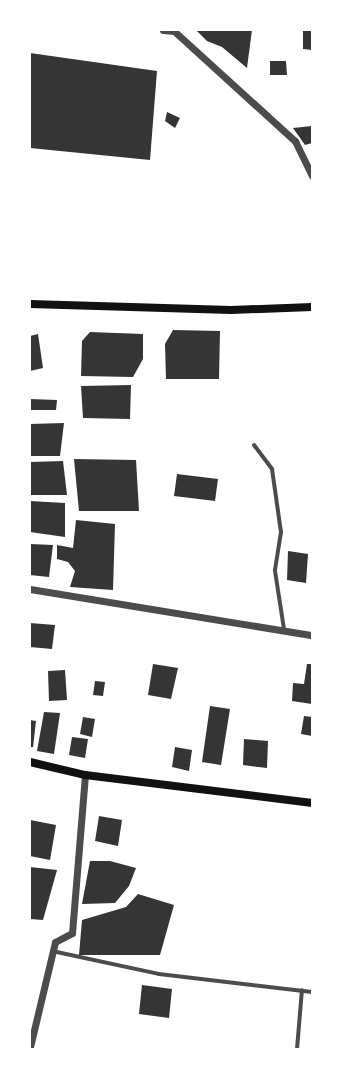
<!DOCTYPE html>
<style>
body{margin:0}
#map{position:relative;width:342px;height:1079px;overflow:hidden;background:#fff;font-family:Quicksand,sans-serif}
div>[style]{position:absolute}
.building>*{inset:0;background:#353535}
.minor>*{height:4px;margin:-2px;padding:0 2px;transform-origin:2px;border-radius:2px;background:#4c4c4c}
.tertiary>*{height:7px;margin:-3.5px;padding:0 3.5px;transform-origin:3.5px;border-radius:3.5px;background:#4c4c4c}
.secondary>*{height:8px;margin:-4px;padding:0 4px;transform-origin:4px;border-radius:4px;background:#111}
span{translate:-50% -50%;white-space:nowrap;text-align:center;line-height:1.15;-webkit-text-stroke:4px #fff;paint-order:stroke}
.frame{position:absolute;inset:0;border:31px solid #fff;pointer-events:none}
</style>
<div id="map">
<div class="building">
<i style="clip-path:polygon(196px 30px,252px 30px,247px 68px,222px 47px,207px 41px)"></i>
<i style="clip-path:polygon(303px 30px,312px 30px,312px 50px,303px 49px)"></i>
<i style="clip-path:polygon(30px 53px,157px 71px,150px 160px,30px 148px)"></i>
<i style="clip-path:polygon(270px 61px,286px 61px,287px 75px,270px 75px)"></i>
<i style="clip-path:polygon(167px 112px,180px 118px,175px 128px,165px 121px)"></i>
<i style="clip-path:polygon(312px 126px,312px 143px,305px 145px,293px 128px)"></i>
<i style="clip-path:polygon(173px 330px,220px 331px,219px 379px,166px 379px,165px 344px)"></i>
<i style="clip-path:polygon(90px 332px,143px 334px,143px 359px,133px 377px,81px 376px,82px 341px)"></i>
<i style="clip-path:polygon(38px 334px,43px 368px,30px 371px,30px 336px)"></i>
<i style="clip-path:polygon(131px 385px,130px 419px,83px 418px,81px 386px)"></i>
<i style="clip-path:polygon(30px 399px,57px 400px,56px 410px,30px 410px)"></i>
<i style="clip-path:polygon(64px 423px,60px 456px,30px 456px,30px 424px)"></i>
<i style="clip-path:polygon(74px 459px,136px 460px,139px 511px,79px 511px)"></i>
<i style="clip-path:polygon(63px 461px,67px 495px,30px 495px,30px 462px)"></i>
<i style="clip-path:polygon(177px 474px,218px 479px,215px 501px,174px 496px)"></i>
<i style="clip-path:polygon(30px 501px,65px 503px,65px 537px,30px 532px)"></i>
<i style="clip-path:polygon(76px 520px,115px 524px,113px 590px,70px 587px,75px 571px,68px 562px,57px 559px,57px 545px,73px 548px)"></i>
<i style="clip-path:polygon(30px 544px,53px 545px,49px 577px,30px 575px)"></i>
<i style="clip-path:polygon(288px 551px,308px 554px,306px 583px,287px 580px)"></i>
<i style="clip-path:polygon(30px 623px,55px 625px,52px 649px,30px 647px)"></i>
<i style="clip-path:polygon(153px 664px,178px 668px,171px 699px,148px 695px)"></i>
<i style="clip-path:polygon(307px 664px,312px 664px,312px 704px,292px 701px,293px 683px,304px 684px)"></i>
<i style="clip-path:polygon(65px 670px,67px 700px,49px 701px,48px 671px)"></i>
<i style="clip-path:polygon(95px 681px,105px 682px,103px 696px,93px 695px)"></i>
<i style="clip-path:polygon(210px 706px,230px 709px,221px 765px,202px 762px)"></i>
<i style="clip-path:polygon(44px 712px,60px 713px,54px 754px,37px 751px)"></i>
<i style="clip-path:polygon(304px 716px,312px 717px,312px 736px,301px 734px)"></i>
<i style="clip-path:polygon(83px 717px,95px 719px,92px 737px,80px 734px)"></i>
<i style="clip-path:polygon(30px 720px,36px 721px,33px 747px,30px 747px)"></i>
<i style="clip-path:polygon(72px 737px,88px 739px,85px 758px,69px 755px)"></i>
<i style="clip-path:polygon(244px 739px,268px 741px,267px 768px,243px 765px)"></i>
<i style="clip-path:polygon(175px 747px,192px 750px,189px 771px,172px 767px)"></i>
<i style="clip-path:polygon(99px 816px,122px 820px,118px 846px,95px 841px)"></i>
<i style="clip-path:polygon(30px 820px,56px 825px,50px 860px,30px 856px)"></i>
<i style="clip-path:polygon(90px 861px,110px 861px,136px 868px,129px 886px,115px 903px,82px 904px)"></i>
<i style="clip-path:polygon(30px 867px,57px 870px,43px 920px,30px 919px)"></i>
<i style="clip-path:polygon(138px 894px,174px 905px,160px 955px,79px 955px,82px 920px,126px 907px)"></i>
<i style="clip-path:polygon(142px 985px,172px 989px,169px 1018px,139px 1014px)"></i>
</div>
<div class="minor">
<i style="left:254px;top:445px;width:30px;rotate:53deg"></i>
<i style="left:272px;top:469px;width:64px;rotate:81.9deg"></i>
<i style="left:281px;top:532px;width:39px;rotate:99deg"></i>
<i style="left:275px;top:571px;width:59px;rotate:81.2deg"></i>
<i style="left:52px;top:951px;width:109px;rotate:12.1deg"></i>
<i style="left:159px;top:974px;width:154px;rotate:6.7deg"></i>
<i style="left:297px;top:1049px;width:59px;rotate:-85.2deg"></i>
</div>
<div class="tertiary">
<i style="left:163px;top:30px;width:11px;rotate:5deg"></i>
<i style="left:174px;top:31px;width:164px;rotate:42.3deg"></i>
<i style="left:295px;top:141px;width:39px;rotate:64deg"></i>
<i style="left:30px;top:589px;width:286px;rotate:9.3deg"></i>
<i style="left:30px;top:1047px;width:108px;rotate:-76.6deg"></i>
<i style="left:55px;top:942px;width:19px;rotate:-28deg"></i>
<i style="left:72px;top:933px;width:159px;rotate:-85.3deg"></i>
</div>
<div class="secondary">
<i style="left:30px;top:304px;width:201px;rotate:1.7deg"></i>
<i style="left:231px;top:310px;width:81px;rotate:-2.1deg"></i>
<i style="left:30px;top:762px;width:57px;rotate:13.3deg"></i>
<i style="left:85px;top:775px;width:229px;rotate:7deg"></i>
</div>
<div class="frame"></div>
</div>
